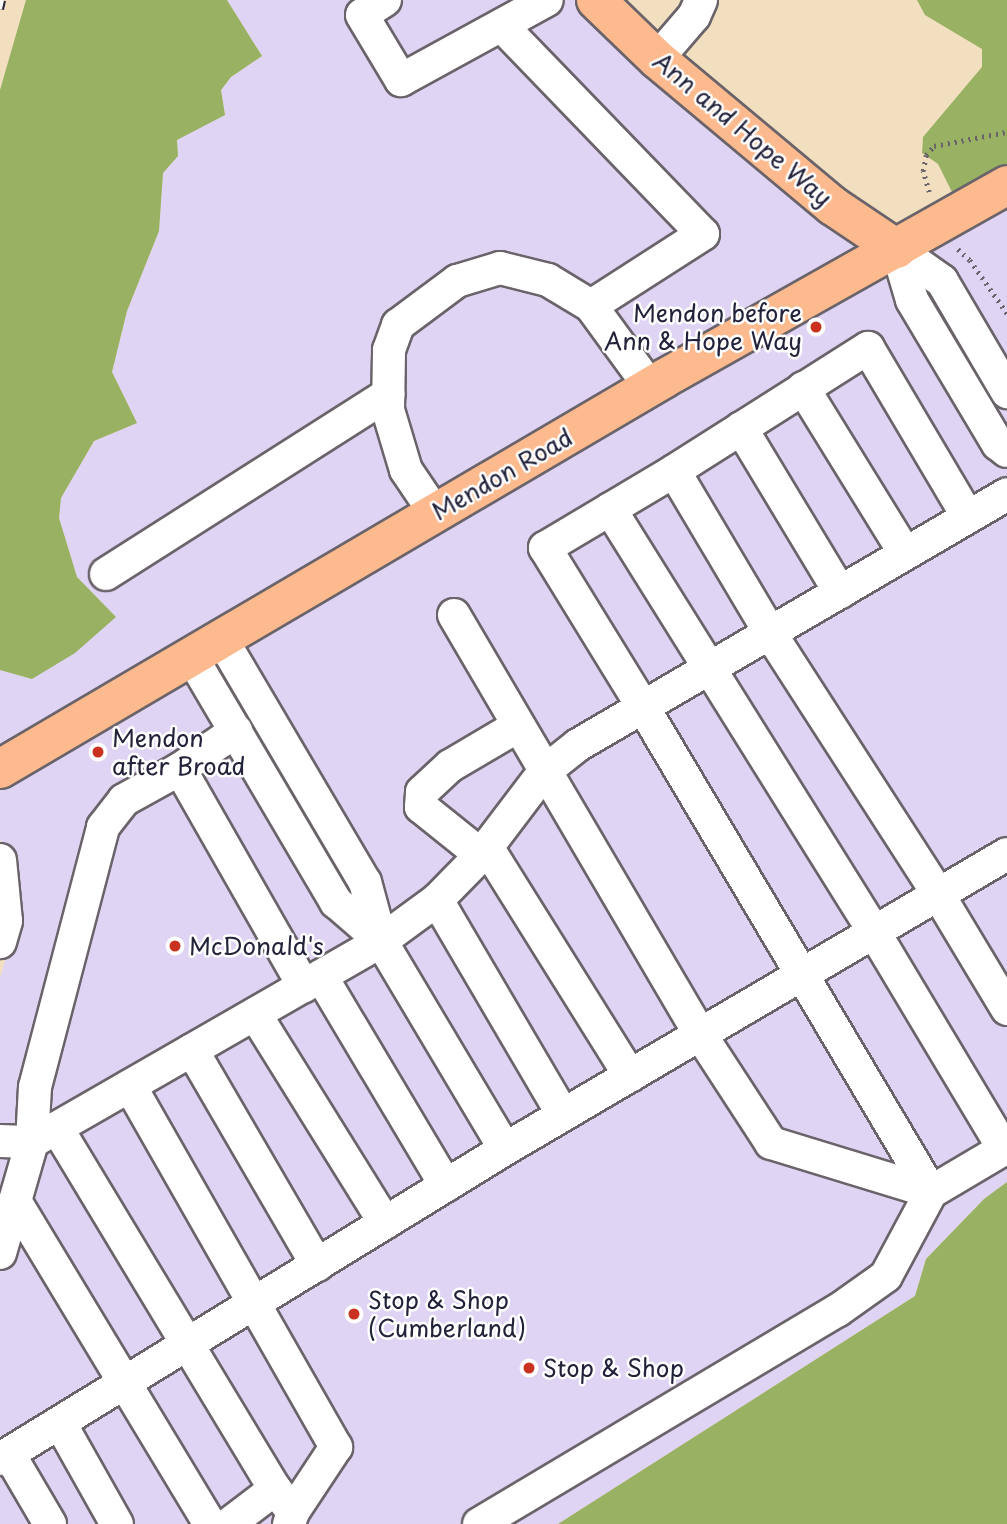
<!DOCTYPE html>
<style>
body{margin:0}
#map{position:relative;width:1007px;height:1524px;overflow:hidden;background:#f1dfc0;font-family:"Playpen Sans",sans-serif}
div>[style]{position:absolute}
.built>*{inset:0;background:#e0d4f4}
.forest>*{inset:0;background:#98b162}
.path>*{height:4.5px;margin-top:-2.25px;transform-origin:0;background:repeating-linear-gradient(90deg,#6a646a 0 2px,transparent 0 7px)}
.roads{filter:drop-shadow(2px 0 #6a646a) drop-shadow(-2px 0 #6a646a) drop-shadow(0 2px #6a646a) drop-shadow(0 -2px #6a646a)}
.minor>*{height:32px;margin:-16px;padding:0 16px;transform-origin:16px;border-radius:16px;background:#fff}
.major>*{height:38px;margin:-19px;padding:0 19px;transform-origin:19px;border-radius:19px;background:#fcba8e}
.rail>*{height:8px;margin-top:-4px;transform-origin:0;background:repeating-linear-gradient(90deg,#fff 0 16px,#22223b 0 32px);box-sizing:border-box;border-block:2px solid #22223b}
.dots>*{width:19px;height:19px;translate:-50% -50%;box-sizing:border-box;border:4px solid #fff;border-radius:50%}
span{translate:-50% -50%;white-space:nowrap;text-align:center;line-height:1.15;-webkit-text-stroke:5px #fff;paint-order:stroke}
.street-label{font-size:24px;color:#22223b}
.poi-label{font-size:24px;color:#22223b}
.right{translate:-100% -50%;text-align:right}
.left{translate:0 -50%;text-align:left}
</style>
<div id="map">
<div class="built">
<i style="clip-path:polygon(227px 0,598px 0,884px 241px,1007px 199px,1007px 1182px,984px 1199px,926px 1259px,915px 1296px,558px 1524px,0 1524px,0 978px,12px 937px,9px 857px,0 839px,0 670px,32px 679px,116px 617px,77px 577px,59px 518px,61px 498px,94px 441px,137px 423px,112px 372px,127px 311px,159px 231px,163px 173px,178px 156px,177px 139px,225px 115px,221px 90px,231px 77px,262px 56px)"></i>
</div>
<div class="forest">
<i style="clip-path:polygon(26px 0,227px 0,262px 56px,231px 77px,221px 90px,225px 115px,177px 140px,178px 156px,163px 173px,159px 231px,127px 311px,112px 372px,137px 423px,94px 441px,61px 498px,59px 518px,77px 577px,116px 617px,75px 653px,32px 679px,0 670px,0 90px)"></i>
<i style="clip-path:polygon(917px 0,1007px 0,1007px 199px,961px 210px,938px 164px,922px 153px,923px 137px,982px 67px,982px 49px,925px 15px)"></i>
<i style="clip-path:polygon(1007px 1182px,1007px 1524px,558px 1524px,915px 1296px,926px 1259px,984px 1199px)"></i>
</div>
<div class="path">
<i style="left:929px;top:192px;width:22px;rotate:-106deg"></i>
<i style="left:923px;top:171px;width:16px;rotate:-79deg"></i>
<i style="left:926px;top:155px;width:12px;rotate:-48deg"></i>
<i style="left:934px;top:146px;width:74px;rotate:-10.9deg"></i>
<i style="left:958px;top:249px;width:16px;rotate:43deg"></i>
<i style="left:970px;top:260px;width:65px;rotate:55.1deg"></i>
</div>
<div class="roads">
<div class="minor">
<i style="left:385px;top:0;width:27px;rotate:147deg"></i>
<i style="left:362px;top:15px;width:76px;rotate:59deg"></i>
<i style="left:401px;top:80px;width:166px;rotate:-28.7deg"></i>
<i style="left:502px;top:26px;width:289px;rotate:46deg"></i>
<i style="left:703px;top:234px;width:133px;rotate:147.3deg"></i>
<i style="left:657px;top:59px;width:57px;rotate:-49.3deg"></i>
<i style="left:694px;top:16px;width:17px;rotate:-66deg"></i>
<i style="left:897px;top:249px;width:53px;rotate:73.6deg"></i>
<i style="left:912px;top:300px;width:168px;rotate:59.2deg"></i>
<i style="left:998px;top:444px;width:11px;rotate:38deg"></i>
<i style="left:897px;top:249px;width:55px;rotate:35.4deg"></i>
<i style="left:942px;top:281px;width:129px;rotate:59.6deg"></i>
<i style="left:803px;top:388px;width:194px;rotate:58.3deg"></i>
<i style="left:741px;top:428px;width:192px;rotate:58.9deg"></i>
<i style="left:674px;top:471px;width:188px;rotate:59.3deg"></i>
<i style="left:770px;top:633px;width:310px;rotate:57.2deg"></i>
<i style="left:938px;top:894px;width:134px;rotate:59deg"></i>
<i style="left:610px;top:509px;width:499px;rotate:58deg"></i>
<i style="left:874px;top:932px;width:253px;rotate:59.1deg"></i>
<i style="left:435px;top:513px;width:52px;rotate:-124deg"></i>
<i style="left:406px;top:470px;width:63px;rotate:-106.7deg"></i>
<i style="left:388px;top:410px;width:60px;rotate:-89deg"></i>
<i style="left:389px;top:350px;width:27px;rotate:-70deg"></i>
<i style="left:398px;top:325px;width:74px;rotate:-36.7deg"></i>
<i style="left:457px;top:281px;width:45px;rotate:-16.8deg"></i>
<i style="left:500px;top:268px;width:49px;rotate:14deg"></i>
<i style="left:548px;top:280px;width:50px;rotate:31.2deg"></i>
<i style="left:591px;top:306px;width:100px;rotate:53.9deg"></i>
<i style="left:106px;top:574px;width:335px;rotate:-32.5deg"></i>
<i style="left:454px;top:615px;width:486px;rotate:59.6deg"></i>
<i style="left:700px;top:1034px;width:130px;rotate:56.9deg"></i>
<i style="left:771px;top:1143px;width:167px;rotate:17deg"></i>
<i style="left:221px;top:638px;width:283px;rotate:59.5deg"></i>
<i style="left:365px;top:882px;width:61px;rotate:74.8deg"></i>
<i style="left:381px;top:941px;width:242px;rotate:59.2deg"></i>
<i style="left:191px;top:656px;width:286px;rotate:59.5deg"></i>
<i style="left:336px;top:902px;width:60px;rotate:40.9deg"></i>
<i style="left:180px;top:769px;width:250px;rotate:60.3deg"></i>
<i style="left:487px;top:847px;width:270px;rotate:58deg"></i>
<i style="left:481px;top:855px;width:77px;rotate:-141.3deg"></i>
<i style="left:421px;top:807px;width:15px;rotate:-86deg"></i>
<i style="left:422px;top:792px;width:38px;rotate:-43deg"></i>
<i style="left:450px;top:766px;width:79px;rotate:-30.5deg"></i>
<i style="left:0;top:860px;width:61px;rotate:84.4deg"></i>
<i style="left:6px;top:921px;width:22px;rotate:106deg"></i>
<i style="left:437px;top:900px;width:249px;rotate:59.6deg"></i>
<i style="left:321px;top:976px;width:244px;rotate:59.2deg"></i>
<i style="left:255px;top:1014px;width:246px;rotate:58.1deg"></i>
<i style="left:192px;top:1050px;width:249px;rotate:59.8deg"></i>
<i style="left:130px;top:1086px;width:416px;rotate:60.3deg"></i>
<i style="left:336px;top:1447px;width:78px;rotate:123.5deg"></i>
<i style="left:57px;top:1128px;width:422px;rotate:58.9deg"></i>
<i style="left:275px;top:1489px;width:29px;rotate:52deg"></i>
<i style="left:293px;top:1512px;width:13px;rotate:108deg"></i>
<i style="left:0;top:1141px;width:32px;rotate:2deg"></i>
<i style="left:32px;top:1142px;width:403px;rotate:-29.9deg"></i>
<i style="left:381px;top:941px;width:69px;rotate:-36.2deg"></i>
<i style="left:437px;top:900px;width:63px;rotate:-45.6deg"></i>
<i style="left:481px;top:855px;width:104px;rotate:-52.8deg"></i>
<i style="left:544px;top:772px;width:43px;rotate:-38.5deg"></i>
<i style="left:578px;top:745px;width:497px;rotate:-30.3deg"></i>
<i style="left:931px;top:1192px;width:564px;rotate:-120.7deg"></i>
<i style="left:643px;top:707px;width:187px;rotate:-121.6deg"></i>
<i style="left:545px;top:548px;width:150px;rotate:-30.8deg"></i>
<i style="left:674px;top:471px;width:230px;rotate:-32.4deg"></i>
<i style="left:868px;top:348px;width:196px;rotate:59.4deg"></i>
<i style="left:15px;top:1201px;width:377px;rotate:58.9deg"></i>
<i style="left:0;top:1253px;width:116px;rotate:-73.9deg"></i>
<i style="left:32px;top:1142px;width:55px;rotate:-86.9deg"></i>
<i style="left:35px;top:1087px;width:269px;rotate:-75.3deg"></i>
<i style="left:103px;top:827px;width:34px;rotate:-52deg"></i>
<i style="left:124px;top:800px;width:64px;rotate:-29deg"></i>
<i style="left:180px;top:769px;width:68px;rotate:-34.2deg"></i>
<i style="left:60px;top:1423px;width:116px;rotate:60.6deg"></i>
<i style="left:9px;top:1454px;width:81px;rotate:59.6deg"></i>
<i style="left:0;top:1459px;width:593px;rotate:-31.54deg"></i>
<i style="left:505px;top:1149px;width:582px;rotate:-30.44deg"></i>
<i style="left:229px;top:1524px;width:58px;rotate:-37.3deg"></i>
<i style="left:479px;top:1524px;width:417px;rotate:-30.8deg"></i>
<i style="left:837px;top:1311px;width:60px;rotate:-35.5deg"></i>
<i style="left:886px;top:1276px;width:95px;rotate:-61.8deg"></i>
<i style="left:931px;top:1192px;width:88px;rotate:-30.6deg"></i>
</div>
<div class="major">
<i style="left:596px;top:0;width:85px;rotate:44deg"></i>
<i style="left:657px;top:59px;width:229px;rotate:39.9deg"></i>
<i style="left:833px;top:206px;width:77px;rotate:33.9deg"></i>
<i style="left:0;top:769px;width:771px;rotate:-30.45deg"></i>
<i style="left:665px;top:378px;width:393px;rotate:-29.4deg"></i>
</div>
</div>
<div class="rail">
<i style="left:0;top:9px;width:9px;rotate:-77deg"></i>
</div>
<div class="dots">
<i style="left:816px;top:327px;background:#c8321e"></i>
<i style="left:98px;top:752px;background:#c8321e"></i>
<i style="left:175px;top:946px;background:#c8321e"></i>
<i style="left:354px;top:1314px;background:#c8321e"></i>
<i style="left:529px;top:1368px;background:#c8321e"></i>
</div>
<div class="street-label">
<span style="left:743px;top:129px;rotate:40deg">Ann and Hope Way</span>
<span style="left:502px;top:474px;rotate:-30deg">Mendon Road</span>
</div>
<div class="poi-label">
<span class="right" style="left:802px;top:327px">Mendon before<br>Ann &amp; Hope Way</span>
<span class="left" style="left:112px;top:752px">Mendon<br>after Broad</span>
<span class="left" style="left:189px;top:946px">McDonald's</span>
<span class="left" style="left:368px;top:1314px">Stop &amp; Shop<br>(Cumberland)</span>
<span class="left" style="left:543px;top:1368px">Stop &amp; Shop</span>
</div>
</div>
